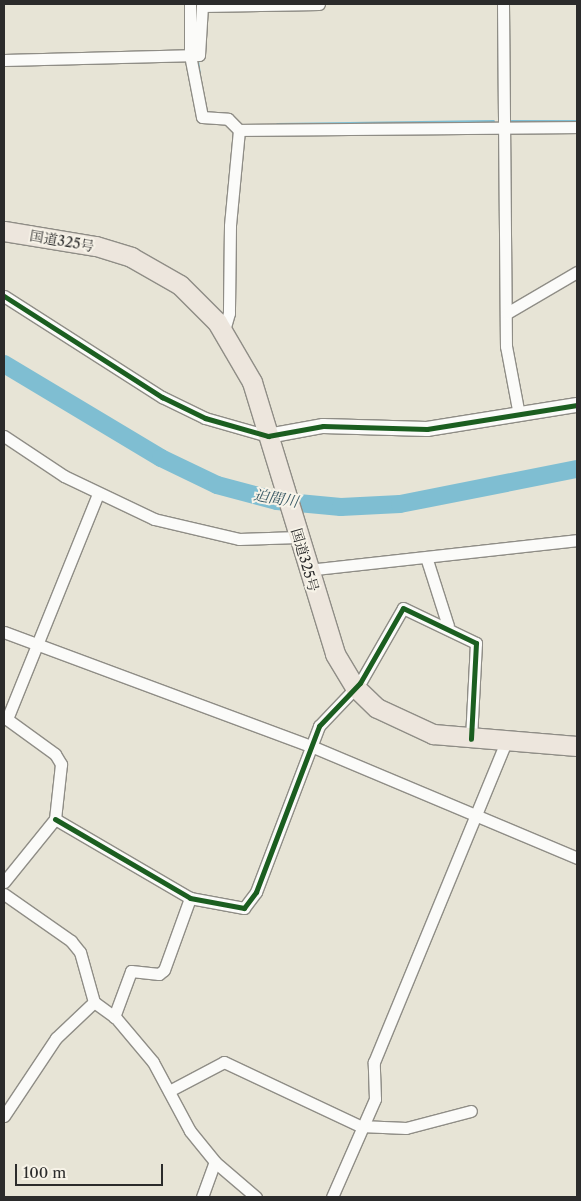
<!DOCTYPE html>
<meta charset="utf-8">
<style>
body{margin:0}
#map{position:relative;width:581px;height:1201px;overflow:hidden;background:#e7e4d6;font-family:"Libre Caslon Text","Noto Serif JP",serif}
div>[style]{position:absolute}
.stream>*{height:3px;margin:-1.5px;padding:0 1.5px;transform-origin:1.5px;border-radius:1.5px;background:#7fbed2}
.river>*{height:18px;margin:-9px;padding:0 9px;transform-origin:9px;border-radius:9px;background:#7fbed2}
.roads{filter:drop-shadow(1px 0 #8f8d86) drop-shadow(-1px 0 #8f8d86) drop-shadow(0 1px #8f8d86) drop-shadow(0 -1px #8f8d86)}
.minor>*{height:11px;margin:-5.5px;padding:0 5.5px;transform-origin:5.5px;border-radius:5.5px;background:#fbfbf9}
.tertiary>*{height:14px;margin:-7px;padding:0 7px;transform-origin:7px;border-radius:7px;background:#fbfbf9}
.trunk>*{height:19px;margin:-9.5px;padding:0 9.5px;transform-origin:9.5px;border-radius:9.5px;background:#ede6dd}
.cycleway>*{height:5px;margin:-2.5px;padding:0 2.5px;transform-origin:2.5px;border-radius:2.5px;background:#1b5e20}
span{translate:-50% -50%;white-space:nowrap;text-align:center;line-height:1.15;-webkit-text-stroke:4px #f7f3e8;paint-order:stroke}
.street-label{font-size:14px;color:#2b2b2b}
.water-label{font-size:15px;color:#395965;font-style:italic}
.frame{position:absolute;inset:0;border:5px solid #2b2b2b;pointer-events:none}
.scale{position:absolute;left:15px;top:1164px;width:148px;height:22px;box-sizing:border-box;border:2px solid #2b2b2b;border-top:0;padding-left:6px;font-size:15px;line-height:18px;white-space:nowrap;color:#2b2b2b;-webkit-text-stroke:4px #f7f3e8;paint-order:stroke}
</style>
<div id="map">
<div class="stream">
<i style="left:197px;top:60px;width:15px;rotate:82deg"></i>
<i style="left:511px;top:121px;width:66px"></i>
<i style="left:277px;top:124px;width:216px;rotate:-0.8deg"></i>
</div>
<div class="river">
<i style="left:4px;top:364px;width:183px;rotate:30.9deg"></i>
<i style="left:161px;top:458px;width:62px;rotate:25.7deg"></i>
<i style="left:217px;top:485px;width:62px;rotate:14.9deg"></i>
<i style="left:277px;top:501px;width:64px;rotate:5.4deg"></i>
<i style="left:341px;top:507px;width:59px;rotate:-2.9deg"></i>
<i style="left:400px;top:504px;width:180px;rotate:-11.2deg"></i>
</div>
<div class="roads">
<div class="minor">
<i style="left:190px;top:4px;width:51px;rotate:90deg"></i>
<i style="left:190px;top:55px;width:63px;rotate:79deg"></i>
<i style="left:202px;top:117px;width:26px;rotate:4deg"></i>
<i style="left:228px;top:119px;width:16px;rotate:45deg"></i>
<i style="left:239px;top:130px;width:96px;rotate:95.4deg"></i>
<i style="left:230px;top:226px;width:87px;rotate:90.7deg"></i>
<i style="left:229px;top:313px;width:19px;rotate:106deg"></i>
<i style="left:503px;top:4px;width:342px;rotate:89.5deg"></i>
<i style="left:506px;top:346px;width:70px;rotate:79.3deg"></i>
<i style="left:4px;top:60px;width:195px;rotate:-1.5deg"></i>
<i style="left:199px;top:55px;width:49px;rotate:-86.5deg"></i>
<i style="left:202px;top:6px;width:117px;rotate:-1deg"></i>
<i style="left:239px;top:130px;width:338px;rotate:-0.5deg"></i>
<i style="left:4px;top:296px;width:188px;rotate:32.6deg"></i>
<i style="left:162px;top:397px;width:48px;rotate:26deg"></i>
<i style="left:205px;top:418px;width:66px;rotate:15.9deg"></i>
<i style="left:507px;top:313px;width:81px;rotate:-30.4deg"></i>
<i style="left:4px;top:436px;width:72px;rotate:33.7deg"></i>
<i style="left:64px;top:476px;width:100px;rotate:25.5deg"></i>
<i style="left:154px;top:519px;width:87px;rotate:13.2deg"></i>
<i style="left:239px;top:539px;width:59px;rotate:-1.9deg"></i>
<i style="left:427px;top:560px;width:69px;rotate:72.3deg"></i>
<i style="left:307px;top:570px;width:272px;rotate:-6.3deg"></i>
<i style="left:4px;top:632px;width:327px;rotate:20.4deg"></i>
<i style="left:311px;top:746px;width:289px;rotate:22.8deg"></i>
<i style="left:4px;top:717px;width:63px;rotate:36deg"></i>
<i style="left:55px;top:754px;width:12px;rotate:59deg"></i>
<i style="left:61px;top:764px;width:55px;rotate:96.2deg"></i>
<i style="left:55px;top:819px;width:81px;rotate:129deg"></i>
<i style="left:7px;top:719px;width:243px;rotate:-68deg"></i>
<i style="left:55px;top:819px;width:156px;rotate:30.3deg"></i>
<i style="left:190px;top:898px;width:55px;rotate:10.5deg"></i>
<i style="left:244px;top:908px;width:20px;rotate:-53deg"></i>
<i style="left:256px;top:892px;width:178px;rotate:-69.2deg"></i>
<i style="left:319px;top:726px;width:59px;rotate:-46.4deg"></i>
<i style="left:360px;top:683px;width:86px;rotate:-60.2deg"></i>
<i style="left:403px;top:608px;width:81px;rotate:25.6deg"></i>
<i style="left:476px;top:643px;width:96px;rotate:93deg"></i>
<i style="left:4px;top:894px;width:82px;rotate:35deg"></i>
<i style="left:71px;top:941px;width:14px;rotate:51deg"></i>
<i style="left:80px;top:952px;width:52px;rotate:74.4deg"></i>
<i style="left:94px;top:1002px;width:27px;rotate:36deg"></i>
<i style="left:116px;top:1018px;width:57px;rotate:49.9deg"></i>
<i style="left:153px;top:1062px;width:78px;rotate:61.8deg"></i>
<i style="left:190px;top:1131px;width:40px;rotate:51deg"></i>
<i style="left:215px;top:1162px;width:54px;rotate:40.5deg"></i>
<i style="left:114px;top:1017px;width:49px;rotate:-69.7deg"></i>
<i style="left:131px;top:971px;width:28px;rotate:6deg"></i>
<i style="left:159px;top:974px;width:6px;rotate:-39deg"></i>
<i style="left:164px;top:970px;width:77px;rotate:-70.1deg"></i>
<i style="left:169px;top:1091px;width:62px;rotate:-27.8deg"></i>
<i style="left:224px;top:1062px;width:150px;rotate:25.2deg"></i>
<i style="left:360px;top:1126px;width:46px;rotate:2.5deg"></i>
<i style="left:406px;top:1128px;width:67px;rotate:-14.7deg"></i>
<i style="left:4px;top:1116px;width:94px;rotate:-56.3deg"></i>
<i style="left:56px;top:1038px;width:52px;rotate:-43.5deg"></i>
<i style="left:202px;top:1197px;width:37px;rotate:-70deg"></i>
<i style="left:332px;top:1197px;width:107px;rotate:-66.3deg"></i>
<i style="left:375px;top:1099px;width:37px;rotate:-92deg"></i>
<i style="left:374px;top:1062px;width:347px;rotate:-67.6deg"></i>
</div>
<div class="tertiary">
<i style="left:268px;top:436px;width:56px;rotate:-10.3deg"></i>
<i style="left:323px;top:426px;width:104px;rotate:1.7deg"></i>
<i style="left:427px;top:429px;width:152px;rotate:-9.1deg"></i>
</div>
<div class="trunk">
<i style="left:4px;top:231px;width:93px;rotate:9.3deg"></i>
<i style="left:96px;top:246px;width:37px;rotate:17deg"></i>
<i style="left:131px;top:257px;width:56px;rotate:29.7deg"></i>
<i style="left:180px;top:285px;width:52px;rotate:45deg"></i>
<i style="left:217px;top:322px;width:69px;rotate:59.7deg"></i>
<i style="left:252px;top:382px;width:284px;rotate:73deg"></i>
<i style="left:335px;top:654px;width:39px;rotate:59deg"></i>
<i style="left:355px;top:687px;width:30px;rotate:44deg"></i>
<i style="left:377px;top:708px;width:62px;rotate:24.9deg"></i>
<i style="left:433px;top:734px;width:144px;rotate:4.8deg"></i>
</div>
</div>
<div class="cycleway">
<i style="left:4px;top:296px;width:188px;rotate:32.6deg"></i>
<i style="left:162px;top:397px;width:48px;rotate:26deg"></i>
<i style="left:205px;top:418px;width:66px;rotate:15.9deg"></i>
<i style="left:268px;top:436px;width:56px;rotate:-10.3deg"></i>
<i style="left:323px;top:426px;width:104px;rotate:1.7deg"></i>
<i style="left:427px;top:429px;width:152px;rotate:-9.1deg"></i>
<i style="left:55px;top:819px;width:156px;rotate:30.3deg"></i>
<i style="left:190px;top:898px;width:55px;rotate:10.5deg"></i>
<i style="left:244px;top:908px;width:20px;rotate:-53deg"></i>
<i style="left:256px;top:892px;width:178px;rotate:-69.2deg"></i>
<i style="left:319px;top:726px;width:59px;rotate:-46.4deg"></i>
<i style="left:360px;top:683px;width:86px;rotate:-60.2deg"></i>
<i style="left:403px;top:608px;width:81px;rotate:25.6deg"></i>
<i style="left:476px;top:643px;width:96px;rotate:93deg"></i>
</div>
<div class="street-label">
<span style="left:62px;top:241px;rotate:10deg">国道325号</span>
<span style="left:305px;top:560px;rotate:74deg">国道325号</span>
</div>
<div class="water-label">
<span style="left:276px;top:498px;rotate:10deg">迫間川</span>
</div>
<div class="frame"></div>
<div class="scale">100 m</div>
</div>
